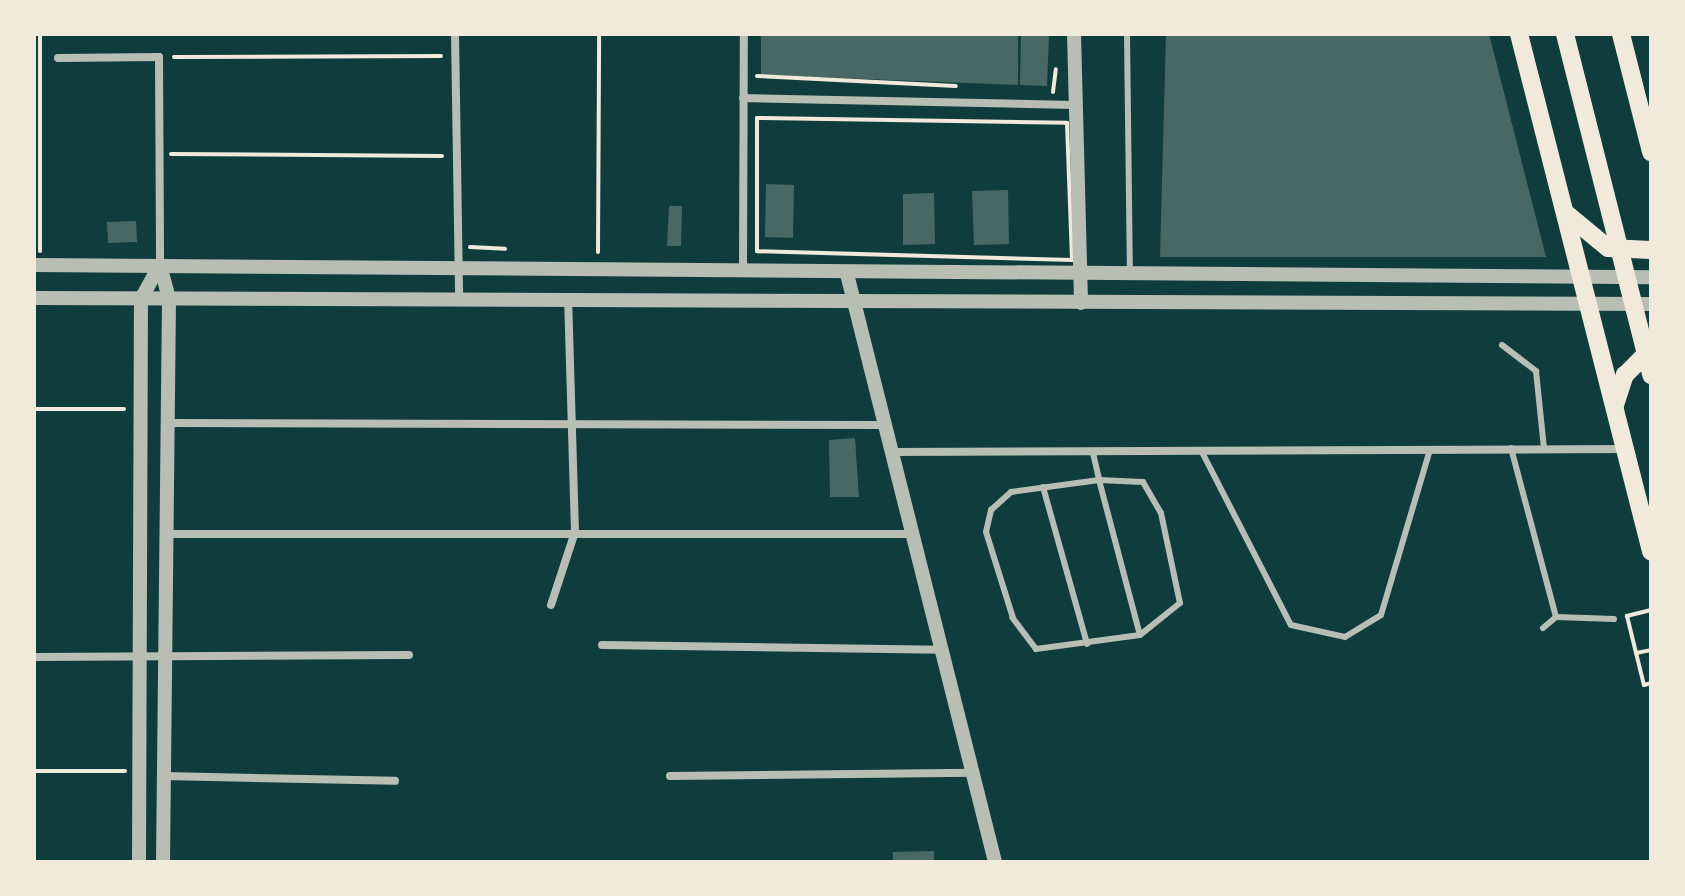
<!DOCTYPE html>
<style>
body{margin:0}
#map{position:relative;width:1685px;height:896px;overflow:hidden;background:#0f3d3e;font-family:Barlow,sans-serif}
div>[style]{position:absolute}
.building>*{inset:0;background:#486865}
.path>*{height:4px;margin:-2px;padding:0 2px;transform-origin:2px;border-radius:2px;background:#f1e9da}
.service>*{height:6px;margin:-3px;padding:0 3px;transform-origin:3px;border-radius:3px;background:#b8beb3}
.minor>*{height:8px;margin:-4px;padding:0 4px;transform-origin:4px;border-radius:4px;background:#b8beb3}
.tertiary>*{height:14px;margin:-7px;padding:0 7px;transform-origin:7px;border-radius:7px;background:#b8beb3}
.primary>*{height:18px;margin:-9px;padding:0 9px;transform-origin:9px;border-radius:9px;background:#f1e9da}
span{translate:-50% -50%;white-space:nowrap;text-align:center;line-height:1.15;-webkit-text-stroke:6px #f1e9da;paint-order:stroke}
.frame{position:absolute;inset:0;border:36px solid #f1e9da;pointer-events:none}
</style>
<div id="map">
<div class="building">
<i style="clip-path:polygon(761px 34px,1018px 34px,1018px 85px,761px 75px)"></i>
<i style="clip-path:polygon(1166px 34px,1489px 34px,1546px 257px,1160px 257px)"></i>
<i style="clip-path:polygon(1021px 35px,1049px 35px,1047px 86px,1020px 85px)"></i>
<i style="clip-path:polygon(766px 184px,794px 185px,793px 238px,765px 237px)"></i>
<i style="clip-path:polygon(1008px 190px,1009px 244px,974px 245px,972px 191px)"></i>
<i style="clip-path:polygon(934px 193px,935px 244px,903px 245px,903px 194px)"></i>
<i style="clip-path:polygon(669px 206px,682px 206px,681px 246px,667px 246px)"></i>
<i style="clip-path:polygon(136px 221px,137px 242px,108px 243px,107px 222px)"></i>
<i style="clip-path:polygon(855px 438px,859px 497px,830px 497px,829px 440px)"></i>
<i style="clip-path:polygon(934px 851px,934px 862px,893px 862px,893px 852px)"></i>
</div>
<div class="path">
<i style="left:174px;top:57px;width:267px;rotate:-0.2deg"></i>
<i style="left:757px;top:76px;width:199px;rotate:2.9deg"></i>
<i style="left:1053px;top:92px;width:23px;rotate:-83deg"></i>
<i style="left:757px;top:118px;width:310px;rotate:0.9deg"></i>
<i style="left:1067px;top:123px;width:137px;rotate:87.9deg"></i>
<i style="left:1072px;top:260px;width:315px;rotate:-178.4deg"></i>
<i style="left:757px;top:251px;width:133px;rotate:-90deg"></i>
<i style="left:171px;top:154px;width:271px;rotate:0.4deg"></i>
<i style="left:470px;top:247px;width:35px;rotate:3deg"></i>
<i style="left:40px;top:251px;width:217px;rotate:-90deg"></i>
<i style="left:598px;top:252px;width:218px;rotate:-89.7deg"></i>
<i style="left:34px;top:409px;width:90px"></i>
<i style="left:1651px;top:610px;width:25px;rotate:166deg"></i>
<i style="left:1627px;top:616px;width:71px;rotate:76.2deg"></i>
<i style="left:1644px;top:685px;width:7px;rotate:-16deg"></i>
<i style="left:1636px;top:653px;width:15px;rotate:-11deg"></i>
<i style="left:34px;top:771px;width:91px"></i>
</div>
<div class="service">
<i style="left:1127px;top:34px;width:238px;rotate:89.3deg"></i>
<i style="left:1502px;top:345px;width:43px;rotate:37.4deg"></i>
<i style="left:1536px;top:371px;width:78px;rotate:84.1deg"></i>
<i style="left:1511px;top:448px;width:175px;rotate:75.1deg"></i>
<i style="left:1556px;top:617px;width:58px;rotate:2deg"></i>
<i style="left:1093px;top:453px;width:28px;rotate:77deg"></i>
<i style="left:1099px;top:480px;width:160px;rotate:75.2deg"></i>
<i style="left:1140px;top:635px;width:105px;rotate:172.3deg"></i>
<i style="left:1036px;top:649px;width:39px;rotate:-127deg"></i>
<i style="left:1013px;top:618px;width:90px;rotate:-107.4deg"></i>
<i style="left:986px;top:532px;width:23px;rotate:-77deg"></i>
<i style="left:991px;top:510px;width:27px;rotate:-42deg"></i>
<i style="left:1011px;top:492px;width:89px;rotate:-7.8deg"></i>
<i style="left:1099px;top:480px;width:44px;rotate:2.6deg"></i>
<i style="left:1143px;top:482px;width:36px;rotate:60deg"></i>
<i style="left:1161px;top:513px;width:92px;rotate:78.1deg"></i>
<i style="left:1180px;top:603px;width:51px;rotate:141.3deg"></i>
<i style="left:1203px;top:454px;width:192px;rotate:62.8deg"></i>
<i style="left:1291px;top:625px;width:55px;rotate:12.5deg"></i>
<i style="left:1345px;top:637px;width:42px;rotate:-31.4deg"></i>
<i style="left:1381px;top:615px;width:172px;rotate:-73.5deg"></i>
<i style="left:1043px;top:487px;width:163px;rotate:74.3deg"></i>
<i style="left:1543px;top:628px;width:17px;rotate:-40deg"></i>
</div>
<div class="minor">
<i style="left:455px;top:34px;width:266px;rotate:89.1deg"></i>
<i style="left:58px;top:58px;width:101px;rotate:-0.6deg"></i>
<i style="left:159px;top:57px;width:208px;rotate:89.7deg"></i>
<i style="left:743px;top:98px;width:332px;rotate:1.2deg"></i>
<i style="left:743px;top:273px;width:239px;rotate:-89.8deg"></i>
<i style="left:168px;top:423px;width:715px;rotate:0.16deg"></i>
<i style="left:891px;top:452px;width:734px;rotate:-0.23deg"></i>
<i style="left:166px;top:534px;width:745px"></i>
<i style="left:551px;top:605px;width:77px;rotate:-71.8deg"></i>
<i style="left:575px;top:532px;width:231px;rotate:-91.7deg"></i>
<i style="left:602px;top:645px;width:339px;rotate:0.8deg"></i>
<i style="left:34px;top:657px;width:375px;rotate:-0.3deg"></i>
<i style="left:164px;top:776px;width:231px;rotate:1.2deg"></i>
<i style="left:670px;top:776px;width:302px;rotate:-0.6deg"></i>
</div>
<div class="tertiary">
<i style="left:1074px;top:34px;width:269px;rotate:88.5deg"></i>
<i style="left:34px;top:265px;width:1617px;rotate:0.43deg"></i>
<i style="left:160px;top:265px;width:35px;rotate:75deg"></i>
<i style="left:169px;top:299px;width:563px;rotate:90.61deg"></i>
<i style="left:847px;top:274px;width:606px;rotate:75.87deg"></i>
<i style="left:34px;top:298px;width:1617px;rotate:0.21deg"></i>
<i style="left:139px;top:862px;width:563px;rotate:-89.8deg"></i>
<i style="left:141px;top:299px;width:39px;rotate:-61deg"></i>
</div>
<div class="primary">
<i style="left:1519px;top:34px;width:534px;rotate:75.68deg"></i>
<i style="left:1565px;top:34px;width:352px;rotate:75.8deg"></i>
<i style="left:1621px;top:34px;width:122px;rotate:75.7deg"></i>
<i style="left:1568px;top:215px;width:52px;rotate:39.5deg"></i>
<i style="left:1608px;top:248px;width:43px;rotate:2.7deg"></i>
<i style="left:1615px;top:405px;width:32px;rotate:-72deg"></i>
<i style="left:1625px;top:375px;width:37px;rotate:-45deg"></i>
</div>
<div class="frame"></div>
</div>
